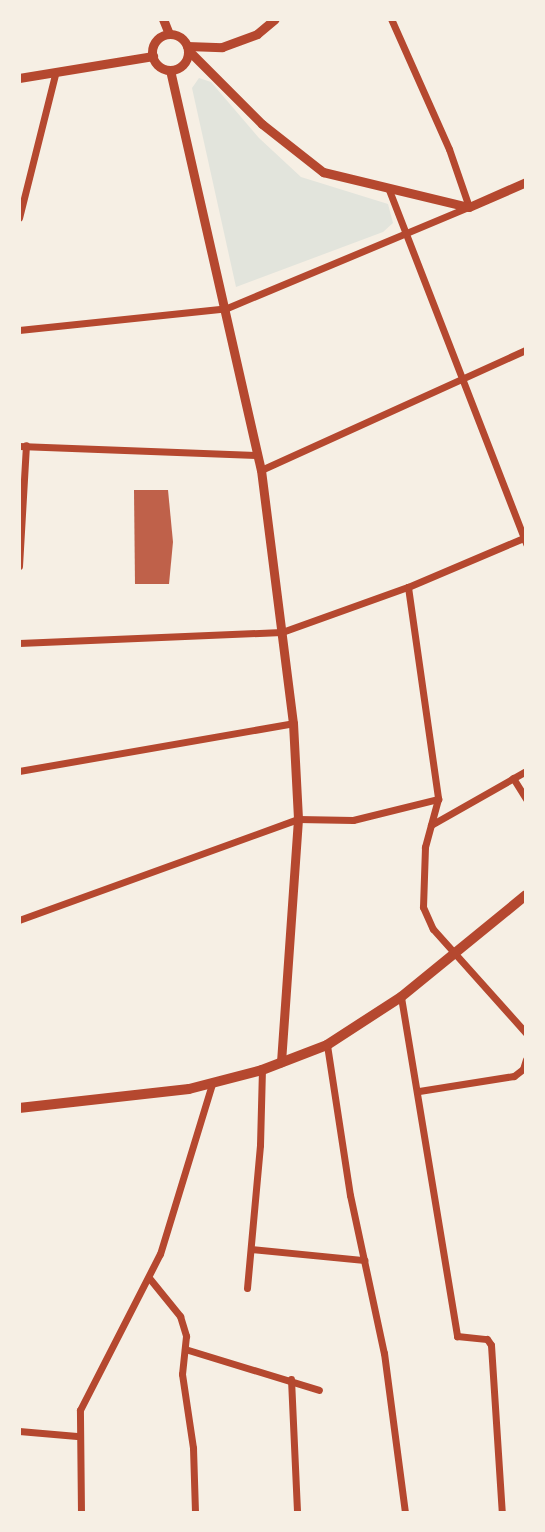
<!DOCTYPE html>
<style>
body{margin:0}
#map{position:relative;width:545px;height:1532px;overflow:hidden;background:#f6efe4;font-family:"Fira Sans",sans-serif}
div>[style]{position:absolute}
.green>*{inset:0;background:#e2e4dc}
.building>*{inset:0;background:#bf614a}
.minor>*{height:7px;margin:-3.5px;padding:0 3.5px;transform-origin:3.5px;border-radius:3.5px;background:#b5482f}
.tertiary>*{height:9px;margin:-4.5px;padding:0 4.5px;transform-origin:4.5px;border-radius:4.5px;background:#b5482f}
.tertiary>.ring{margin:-4.5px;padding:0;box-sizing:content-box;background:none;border:9px solid #b5482f;border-radius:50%}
.secondary>*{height:10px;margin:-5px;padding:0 5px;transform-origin:5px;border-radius:5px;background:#b5482f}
span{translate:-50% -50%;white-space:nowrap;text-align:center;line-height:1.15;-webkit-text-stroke:6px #f6efe4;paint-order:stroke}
.frame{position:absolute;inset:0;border:21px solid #f6efe4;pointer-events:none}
</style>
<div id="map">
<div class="green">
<i style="clip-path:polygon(199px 78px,211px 82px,259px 138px,301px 177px,388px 204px,393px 223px,383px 232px,236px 287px,192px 88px)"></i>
</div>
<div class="building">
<i style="clip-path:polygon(134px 490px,168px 490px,173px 542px,169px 584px,135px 584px)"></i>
</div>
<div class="minor">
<i style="left:389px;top:190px;width:380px;rotate:68.8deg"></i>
<i style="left:19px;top:218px;width:147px;rotate:-75.9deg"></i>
<i style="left:19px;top:330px;width:209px;rotate:-6deg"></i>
<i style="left:227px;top:308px;width:262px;rotate:-22.7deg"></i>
<i style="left:469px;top:207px;width:61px;rotate:-109deg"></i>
<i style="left:449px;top:149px;width:142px;rotate:-114deg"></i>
<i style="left:19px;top:446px;width:239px;rotate:2.2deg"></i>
<i style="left:261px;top:470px;width:291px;rotate:-24.4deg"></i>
<i style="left:19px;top:566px;width:121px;rotate:-86.7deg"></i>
<i style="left:408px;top:587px;width:214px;rotate:81.9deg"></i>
<i style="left:438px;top:799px;width:50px;rotate:105.2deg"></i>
<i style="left:425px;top:847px;width:60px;rotate:91.9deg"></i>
<i style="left:423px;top:907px;width:24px;rotate:66deg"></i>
<i style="left:433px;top:929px;width:140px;rotate:48.2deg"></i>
<i style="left:19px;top:643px;width:263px;rotate:-2.4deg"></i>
<i style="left:282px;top:632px;width:134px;rotate:-19.7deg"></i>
<i style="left:408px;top:587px;width:128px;rotate:-23deg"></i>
<i style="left:19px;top:771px;width:278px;rotate:-9.9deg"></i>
<i style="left:513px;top:778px;width:25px;rotate:58deg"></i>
<i style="left:431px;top:825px;width:109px;rotate:-29.6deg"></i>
<i style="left:19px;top:920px;width:297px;rotate:-19.9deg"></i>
<i style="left:298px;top:819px;width:55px;rotate:1deg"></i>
<i style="left:353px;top:820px;width:88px;rotate:-13.9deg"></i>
<i style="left:401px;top:997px;width:344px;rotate:80.6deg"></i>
<i style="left:457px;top:1336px;width:30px;rotate:6deg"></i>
<i style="left:487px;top:1339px;width:7px;rotate:56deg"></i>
<i style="left:491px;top:1345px;width:168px;rotate:86.3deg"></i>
<i style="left:327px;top:1045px;width:152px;rotate:81.3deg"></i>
<i style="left:350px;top:1195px;width:162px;rotate:77.9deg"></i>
<i style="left:384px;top:1353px;width:161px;rotate:82.5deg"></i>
<i style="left:419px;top:1091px;width:96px;rotate:-9deg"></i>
<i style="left:514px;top:1076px;width:11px;rotate:-38deg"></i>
<i style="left:523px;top:1069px;width:10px;rotate:-73deg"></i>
<i style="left:251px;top:1249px;width:114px;rotate:5.6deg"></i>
<i style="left:150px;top:1279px;width:48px;rotate:51deg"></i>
<i style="left:180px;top:1316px;width:21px;rotate:73deg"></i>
<i style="left:186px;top:1336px;width:38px;rotate:96deg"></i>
<i style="left:182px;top:1374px;width:75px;rotate:81.5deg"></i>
<i style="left:193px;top:1448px;width:65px;rotate:88.2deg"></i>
<i style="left:247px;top:1288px;width:144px;rotate:-84.8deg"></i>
<i style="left:260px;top:1145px;width:75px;rotate:-88.5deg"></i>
<i style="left:185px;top:1349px;width:140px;rotate:17deg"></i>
<i style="left:291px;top:1379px;width:134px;rotate:87.4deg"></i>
<i style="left:19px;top:1431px;width:58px;rotate:4.9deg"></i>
<i style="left:81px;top:1513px;width:103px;rotate:-90.6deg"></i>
<i style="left:80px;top:1410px;width:175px;rotate:-62.9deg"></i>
<i style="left:160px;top:1254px;width:178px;rotate:-73deg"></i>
</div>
<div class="tertiary">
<i style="left:163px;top:19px;width:16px;rotate:68deg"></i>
<i class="ring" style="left:152px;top:34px;width:27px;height:27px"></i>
<i style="left:187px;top:46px;width:35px;rotate:2deg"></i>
<i style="left:222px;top:47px;width:37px;rotate:-20deg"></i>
<i style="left:257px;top:34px;width:23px;rotate:-40deg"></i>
<i style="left:189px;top:51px;width:103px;rotate:45deg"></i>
<i style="left:262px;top:124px;width:78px;rotate:38.2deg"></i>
<i style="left:323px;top:172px;width:150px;rotate:13.5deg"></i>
<i style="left:469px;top:207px;width:62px;rotate:-23.7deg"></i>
<i style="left:170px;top:70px;width:410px;rotate:77.2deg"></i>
<i style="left:261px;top:470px;width:255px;rotate:82.8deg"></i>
<i style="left:293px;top:723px;width:96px;rotate:87deg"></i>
<i style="left:298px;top:819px;width:244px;rotate:94deg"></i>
<i style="left:19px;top:78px;width:136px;rotate:-9.3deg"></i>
</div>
<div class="secondary">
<i style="left:19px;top:1108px;width:171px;rotate:-6.4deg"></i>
<i style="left:189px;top:1089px;width:75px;rotate:-14.6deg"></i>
<i style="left:262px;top:1070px;width:70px;rotate:-21deg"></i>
<i style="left:327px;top:1045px;width:88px;rotate:-33deg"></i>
<i style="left:401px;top:997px;width:161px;rotate:-39.2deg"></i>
</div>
<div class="frame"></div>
</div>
